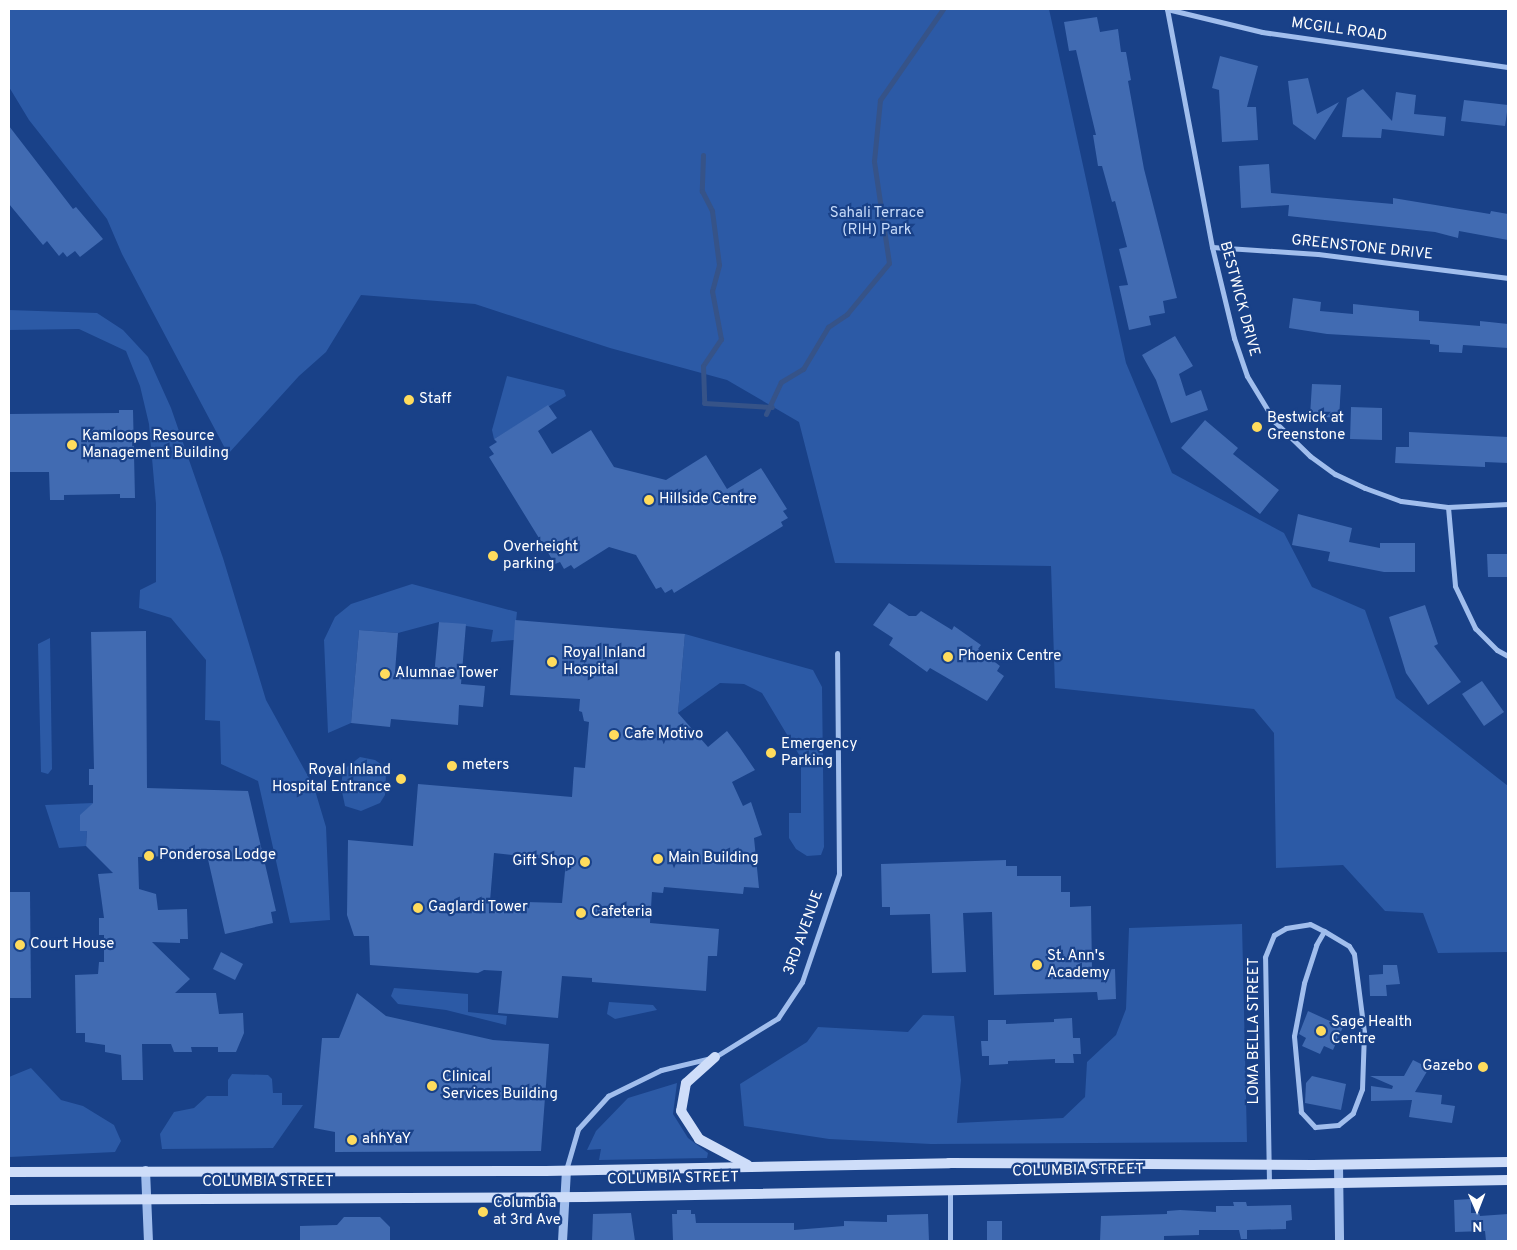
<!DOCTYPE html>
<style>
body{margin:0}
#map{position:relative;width:1517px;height:1250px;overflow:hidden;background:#194188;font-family:Overpass,sans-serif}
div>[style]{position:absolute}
.green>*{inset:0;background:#2c5aa6}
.stream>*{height:5px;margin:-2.5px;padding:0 2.5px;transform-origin:2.5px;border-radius:2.5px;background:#365388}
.building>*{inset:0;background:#416bb2}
.minor>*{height:5px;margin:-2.5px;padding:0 2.5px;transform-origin:2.5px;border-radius:2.5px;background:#a1beed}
.tertiary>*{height:9px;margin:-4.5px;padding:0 4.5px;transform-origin:4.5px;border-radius:4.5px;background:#a1beed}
.secondary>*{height:10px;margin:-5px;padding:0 5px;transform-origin:5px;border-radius:5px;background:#ceddf9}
.dots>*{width:14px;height:14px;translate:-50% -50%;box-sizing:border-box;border:2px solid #194188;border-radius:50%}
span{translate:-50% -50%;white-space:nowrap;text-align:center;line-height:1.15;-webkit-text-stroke:4.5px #194188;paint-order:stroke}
.street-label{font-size:15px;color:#fff}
.park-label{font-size:15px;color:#c6daf9}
.poi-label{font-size:15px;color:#fff}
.left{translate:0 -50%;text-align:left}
.right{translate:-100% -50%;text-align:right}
.frame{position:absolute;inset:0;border:10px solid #fff;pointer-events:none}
.north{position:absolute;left:1452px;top:1185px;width:50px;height:50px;-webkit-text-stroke:4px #194188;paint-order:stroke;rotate:179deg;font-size:14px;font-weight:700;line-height:20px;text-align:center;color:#fff}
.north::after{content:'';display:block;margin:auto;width:18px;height:22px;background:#fff;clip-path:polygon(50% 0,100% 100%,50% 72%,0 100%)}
</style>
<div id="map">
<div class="green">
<i style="clip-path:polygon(9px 9px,1049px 9px,1126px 363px,1172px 473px,1284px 533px,1312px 587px,1365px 610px,1396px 698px,1508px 786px,1508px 952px,1438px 953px,1423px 913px,1385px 911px,1343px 865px,1276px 868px,1274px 733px,1254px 709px,1055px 688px,1051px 566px,835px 563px,799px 422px,727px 380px,610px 348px,475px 304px,361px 295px,326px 352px,299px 376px,228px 454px,122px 254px,107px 219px,29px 120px,9px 87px)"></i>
<i style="clip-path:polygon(9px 310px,97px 313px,123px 330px,148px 357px,171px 408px,223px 558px,266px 700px,314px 787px,326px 827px,330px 920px,290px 923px,258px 781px,221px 764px,220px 721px,205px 720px,206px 660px,171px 618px,139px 608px,140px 590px,156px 582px,156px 504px,149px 424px,140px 386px,126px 351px,79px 329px,9px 330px)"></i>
<i style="clip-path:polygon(507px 376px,564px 390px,566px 396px,494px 439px,492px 430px)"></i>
<i style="clip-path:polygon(412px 584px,517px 612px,514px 640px,491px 642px,493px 630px,439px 622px,398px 633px,359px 630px,351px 723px,328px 733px,324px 640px,335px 617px,351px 604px)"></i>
<i style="clip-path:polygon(685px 634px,813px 670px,822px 687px,824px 847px,821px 855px,807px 856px,796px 849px,789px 838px,789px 813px,801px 813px,801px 758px,762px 693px,744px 684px,720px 683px,678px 713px)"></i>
<i style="clip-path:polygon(50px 638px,52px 769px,48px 774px,41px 772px,38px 644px)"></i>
<i style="clip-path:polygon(360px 757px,375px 760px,382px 765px,386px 773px,385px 795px,380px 803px,361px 811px,345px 806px,341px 787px,343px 770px)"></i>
<i style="clip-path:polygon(93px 803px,80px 816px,80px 831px,87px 831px,86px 846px,59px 848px,45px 805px)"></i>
<i style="clip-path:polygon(1242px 924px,1247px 1142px,931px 1144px,829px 1139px,744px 1126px,740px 1084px,807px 1042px,818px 1027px,908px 1032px,923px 1015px,954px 1016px,961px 1080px,957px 1123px,1063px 1118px,1085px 1097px,1087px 1062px,1116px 1035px,1126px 1009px,1129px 928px)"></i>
<i style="clip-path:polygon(394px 988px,468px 994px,468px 1012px,507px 1016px,506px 1025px,446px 1010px,398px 1004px,391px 996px)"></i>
<i style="clip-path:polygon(609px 1002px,653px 1005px,657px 1010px,615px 1019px,607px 1014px)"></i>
<i style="clip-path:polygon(31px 1068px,61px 1100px,83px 1106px,114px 1125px,121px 1141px,115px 1152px,9px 1157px,9px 1077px)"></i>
<i style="clip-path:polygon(232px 1074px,268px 1075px,272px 1079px,273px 1093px,282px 1093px,282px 1105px,303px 1105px,273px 1148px,162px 1149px,160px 1134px,174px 1112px,194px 1108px,207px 1096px,228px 1096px,228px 1080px)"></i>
<i style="clip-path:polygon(677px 1083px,673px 1114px,688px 1138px,708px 1153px,707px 1158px,599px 1160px,601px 1149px,587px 1150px,596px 1131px,628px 1098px)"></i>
</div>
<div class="stream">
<i style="left:703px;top:155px;width:36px;rotate:92deg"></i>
<i style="left:702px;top:191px;width:22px;rotate:63deg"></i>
<i style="left:712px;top:211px;width:54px;rotate:82.6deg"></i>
<i style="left:719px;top:265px;width:27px;rotate:105deg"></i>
<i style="left:712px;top:291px;width:49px;rotate:79.4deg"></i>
<i style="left:721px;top:339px;width:32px;rotate:124deg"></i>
<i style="left:703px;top:366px;width:37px;rotate:88deg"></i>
<i style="left:704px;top:403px;width:68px;rotate:3.4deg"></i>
<i style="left:766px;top:414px;width:35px;rotate:-65deg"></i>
<i style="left:781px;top:382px;width:26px;rotate:-31deg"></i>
<i style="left:803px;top:369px;width:49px;rotate:-59.2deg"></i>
<i style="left:828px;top:327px;width:23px;rotate:-34deg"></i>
<i style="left:847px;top:314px;width:66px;rotate:-50.5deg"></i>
<i style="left:889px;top:263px;width:103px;rotate:-98.4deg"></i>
<i style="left:874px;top:161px;width:61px;rotate:-84.4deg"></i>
<i style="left:880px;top:100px;width:111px;rotate:-55.3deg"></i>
</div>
<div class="building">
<i style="clip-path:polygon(1097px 17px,1100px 32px,1118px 29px,1121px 52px,1126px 52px,1131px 80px,1128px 81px,1144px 169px,1177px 298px,1163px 301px,1165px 313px,1149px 316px,1151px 325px,1129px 330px,1119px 286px,1128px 285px,1119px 249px,1127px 247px,1115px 201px,1112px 202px,1102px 166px,1098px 166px,1093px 135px,1096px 135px,1085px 89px,1076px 50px,1069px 51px,1064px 22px)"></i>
<i style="clip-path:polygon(1220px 56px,1258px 66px,1247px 107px,1256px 107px,1258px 140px,1222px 142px,1219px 90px,1212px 88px)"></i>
<i style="clip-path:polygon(1308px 78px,1317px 114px,1339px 102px,1315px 140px,1293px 124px,1288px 81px)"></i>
<i style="clip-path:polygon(1363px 89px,1392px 121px,1396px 92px,1416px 95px,1414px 114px,1446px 117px,1444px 136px,1382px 129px,1381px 138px,1342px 137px,1347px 98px)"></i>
<i style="clip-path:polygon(1464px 100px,1508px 105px,1505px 126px,1461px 121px)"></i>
<i style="clip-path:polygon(9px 126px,73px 209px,76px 207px,103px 239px,80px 257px,75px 251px,67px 257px,63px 252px,59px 256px,47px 241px,43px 245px,9px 204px)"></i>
<i style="clip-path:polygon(1269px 164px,1271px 193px,1393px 204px,1393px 198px,1490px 214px,1491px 211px,1508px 214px,1508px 240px,1459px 231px,1458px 238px,1435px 232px,1288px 216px,1289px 205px,1241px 208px,1239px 166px)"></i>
<i style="clip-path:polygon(1293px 298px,1321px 302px,1320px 311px,1353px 314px,1353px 304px,1419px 311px,1419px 321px,1480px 326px,1480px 321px,1508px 324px,1508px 348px,1463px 345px,1462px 353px,1439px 352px,1439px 345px,1430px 344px,1430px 340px,1327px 334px,1289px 328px)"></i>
<i style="clip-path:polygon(1175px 336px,1193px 366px,1179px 374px,1186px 396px,1201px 390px,1208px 410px,1171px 423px,1156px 380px,1142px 355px)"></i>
<i style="clip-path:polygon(1312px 384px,1341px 385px,1339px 418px,1310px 416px)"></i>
<i style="clip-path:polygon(548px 405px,557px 418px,538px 431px,552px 454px,591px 430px,614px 467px,666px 480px,706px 455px,727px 489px,761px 468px,787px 509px,783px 511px,788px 518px,781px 522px,783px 526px,674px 593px,672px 589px,665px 593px,661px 587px,656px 589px,636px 555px,609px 547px,574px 569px,571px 565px,564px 569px,560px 562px,555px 564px,489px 457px,494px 454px,489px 447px,497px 442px,494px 439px)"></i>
<i style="clip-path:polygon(1351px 407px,1382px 408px,1382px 440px,1350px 439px)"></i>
<i style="clip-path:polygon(119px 410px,133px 410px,135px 498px,120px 498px,120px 494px,64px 495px,64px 500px,50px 500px,49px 472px,9px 472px,9px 414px,119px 413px)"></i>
<i style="clip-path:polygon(1205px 420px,1238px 448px,1233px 454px,1279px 490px,1260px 514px,1181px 448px)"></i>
<i style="clip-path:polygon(1409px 432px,1508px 437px,1508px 463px,1485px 462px,1485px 467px,1395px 463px,1396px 447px,1409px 447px)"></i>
<i style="clip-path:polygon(1298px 514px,1352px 528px,1349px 542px,1380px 548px,1380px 543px,1415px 543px,1415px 572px,1384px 572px,1328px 561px,1330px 552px,1292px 545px)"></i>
<i style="clip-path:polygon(1487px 554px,1508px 554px,1508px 577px,1488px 577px)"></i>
<i style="clip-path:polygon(889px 603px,909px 616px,916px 616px,921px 611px,952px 630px,954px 626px,981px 645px,978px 649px,1000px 666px,997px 671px,1004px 676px,987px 701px,930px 668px,927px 672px,889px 645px,893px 638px,873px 625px)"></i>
<i style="clip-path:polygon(1425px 605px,1438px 644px,1434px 646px,1461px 682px,1428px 705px,1406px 673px,1389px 617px)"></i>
<i style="clip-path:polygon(evenodd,515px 620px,685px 634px,678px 713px,708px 747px,727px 731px,740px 748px,755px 770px,732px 782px,743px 806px,751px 802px,762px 835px,754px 838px,759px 888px,744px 887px,743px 894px,664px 887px,663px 893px,652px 892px,650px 923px,719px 929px,717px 956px,708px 956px,706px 991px,592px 982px,592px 978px,562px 976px,558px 1018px,498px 1013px,502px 971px,484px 970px,478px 973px,370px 965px,369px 936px,354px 936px,347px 915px,348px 840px,413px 846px,418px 784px,572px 797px,574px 767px,585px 768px,589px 722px,584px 721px,582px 712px,579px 711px,580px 699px,510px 695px,515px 620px,494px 853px,566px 861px,562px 903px,490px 901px,494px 853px)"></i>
<i style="clip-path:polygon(439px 622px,466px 624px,461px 684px,485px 686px,483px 707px,459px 705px,458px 725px,391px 719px,390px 727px,351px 723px,359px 630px,398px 633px,395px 672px,434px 676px)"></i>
<i style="clip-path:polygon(146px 631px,147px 788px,248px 791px,276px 911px,271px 912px,273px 923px,225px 934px,207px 855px,138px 857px,139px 889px,156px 894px,158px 910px,187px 909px,188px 939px,180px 939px,180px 943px,152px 942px,190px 979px,175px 993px,216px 993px,219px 1014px,243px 1013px,244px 1033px,236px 1052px,218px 1052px,218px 1047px,191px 1047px,192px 1052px,174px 1052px,171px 1044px,142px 1044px,143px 1080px,122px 1080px,121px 1055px,105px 1052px,105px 1045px,85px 1042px,85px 1033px,76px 1033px,75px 975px,98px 974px,99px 962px,104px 962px,104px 935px,99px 935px,99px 918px,104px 918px,98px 874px,113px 873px,86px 846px,87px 831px,80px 831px,80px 815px,93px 803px,93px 785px,89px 785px,89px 769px,94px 769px,91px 632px)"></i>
<i style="clip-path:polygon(1482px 681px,1504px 712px,1484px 726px,1462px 694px)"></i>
<i style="clip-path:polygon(1006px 860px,1006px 866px,1017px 866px,1017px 876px,1061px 876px,1061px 892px,1070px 892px,1070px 907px,1091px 906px,1092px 970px,1115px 969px,1116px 999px,1098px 1000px,1097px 992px,994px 995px,992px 912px,963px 913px,966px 972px,932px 973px,930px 914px,890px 915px,890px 907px,882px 907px,881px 864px)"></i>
<i style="clip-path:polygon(9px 892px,30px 892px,31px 998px,9px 998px)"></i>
<i style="clip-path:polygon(221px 952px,243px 964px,235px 980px,213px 969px)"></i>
<i style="clip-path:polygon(1383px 965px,1397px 965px,1400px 984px,1386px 985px,1387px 996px,1370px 996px,1369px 975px,1383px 974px)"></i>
<i style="clip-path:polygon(357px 993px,386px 1016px,493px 1040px,549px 1044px,541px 1151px,335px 1152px,335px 1132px,314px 1128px,322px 1038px,339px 1038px)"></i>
<i style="clip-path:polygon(1308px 1011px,1343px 1027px,1333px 1050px,1324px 1046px,1320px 1054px,1302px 1046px,1306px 1038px,1299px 1034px)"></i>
<i style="clip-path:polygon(1072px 1018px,1073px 1038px,1080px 1038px,1081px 1054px,1073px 1054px,1074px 1063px,1055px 1063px,1055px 1059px,1008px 1061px,1008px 1064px,989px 1065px,989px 1056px,982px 1056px,981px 1041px,988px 1041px,988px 1020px,1006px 1020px,1006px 1024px,1054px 1022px,1054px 1019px)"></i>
<i style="clip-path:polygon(1413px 1060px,1429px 1068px,1415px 1092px,1442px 1095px,1441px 1104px,1455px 1106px,1452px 1123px,1409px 1117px,1412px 1100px,1371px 1101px,1371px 1086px,1392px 1089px,1393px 1086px,1370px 1076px,1404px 1076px)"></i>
<i style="clip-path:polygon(1312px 1076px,1346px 1084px,1341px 1110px,1305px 1103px,1306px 1083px)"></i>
<i style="clip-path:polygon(1471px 1199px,1471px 1213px,1479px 1213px,1480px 1216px,1508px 1214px,1508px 1241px,1486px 1241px,1485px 1231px,1455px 1232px,1454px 1200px)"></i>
<i style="clip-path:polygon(1233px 1202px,1246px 1202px,1247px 1206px,1291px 1205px,1292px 1220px,1286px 1221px,1286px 1229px,1247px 1230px,1247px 1239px,1241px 1239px,1239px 1230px,1199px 1230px,1199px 1235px,1164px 1236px,1164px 1241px,1100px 1241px,1101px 1216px,1167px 1214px,1167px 1211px,1180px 1210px,1216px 1212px,1216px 1206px,1234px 1206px)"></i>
<i style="clip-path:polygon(677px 1210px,691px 1210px,691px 1214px,695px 1214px,696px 1223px,794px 1223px,794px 1230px,844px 1226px,844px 1221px,887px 1222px,887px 1215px,928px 1214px,929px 1241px,673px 1241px,672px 1214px,677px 1214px)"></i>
<i style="clip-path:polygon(631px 1213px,635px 1241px,592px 1241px,593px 1214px)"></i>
<i style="clip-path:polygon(344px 1217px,380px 1217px,390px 1227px,390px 1241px,300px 1241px,300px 1226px,337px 1225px)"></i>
<i style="clip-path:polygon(987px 1221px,1002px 1221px,1002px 1241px,987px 1241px)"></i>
</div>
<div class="minor">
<i style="left:1167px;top:9px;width:242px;rotate:79.3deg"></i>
<i style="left:1212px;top:247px;width:94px;rotate:76.4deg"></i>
<i style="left:1234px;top:338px;width:40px;rotate:71.1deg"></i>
<i style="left:1247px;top:376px;width:54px;rotate:58.7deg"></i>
<i style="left:1275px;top:422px;width:49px;rotate:44.2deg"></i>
<i style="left:1310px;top:456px;width:31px;rotate:36deg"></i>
<i style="left:1335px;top:474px;width:33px;rotate:25deg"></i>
<i style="left:1365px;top:488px;width:38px;rotate:20deg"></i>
<i style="left:1401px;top:501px;width:47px;rotate:7.3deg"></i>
<i style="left:1448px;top:507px;width:60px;rotate:-2.9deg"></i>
<i style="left:1167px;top:9px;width:98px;rotate:13.6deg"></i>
<i style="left:1262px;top:32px;width:248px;rotate:8.1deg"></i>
<i style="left:1212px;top:247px;width:106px;rotate:3.8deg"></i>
<i style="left:1318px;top:254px;width:192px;rotate:7.2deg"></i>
<i style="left:1448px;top:507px;width:79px;rotate:84.9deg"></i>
<i style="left:1455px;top:586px;width:47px;rotate:64.5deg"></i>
<i style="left:1475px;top:628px;width:31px;rotate:45deg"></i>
<i style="left:1497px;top:650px;width:13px;rotate:29deg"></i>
<i style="left:566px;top:1170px;width:43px;rotate:-73.7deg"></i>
<i style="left:578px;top:1129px;width:45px;rotate:-47.7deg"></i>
<i style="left:608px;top:1096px;width:59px;rotate:-26.1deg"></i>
<i style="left:661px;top:1070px;width:56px;rotate:-13.5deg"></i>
<i style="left:715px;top:1057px;width:74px;rotate:-31.8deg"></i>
<i style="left:778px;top:1018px;width:43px;rotate:-56.3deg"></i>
<i style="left:802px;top:982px;width:114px;rotate:-71.1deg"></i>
<i style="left:839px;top:874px;width:221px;rotate:-90.5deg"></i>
<i style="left:1269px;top:1182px;width:225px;rotate:-91deg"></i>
<i style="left:1265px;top:957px;width:24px;rotate:-68deg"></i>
<i style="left:1274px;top:935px;width:14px;rotate:-30deg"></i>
<i style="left:1286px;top:928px;width:24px;rotate:-9deg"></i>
<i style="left:1310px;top:924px;width:16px;rotate:27deg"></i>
<i style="left:1324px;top:931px;width:29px;rotate:31deg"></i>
<i style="left:1349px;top:946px;width:9px;rotate:58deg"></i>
<i style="left:1354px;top:954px;width:79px;rotate:82.7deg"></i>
<i style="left:1364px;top:1032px;width:57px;rotate:92deg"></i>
<i style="left:1362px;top:1089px;width:26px;rotate:111deg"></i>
<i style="left:1353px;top:1113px;width:19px;rotate:141deg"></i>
<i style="left:1338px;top:1125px;width:23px;rotate:175deg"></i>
<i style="left:1315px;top:1127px;width:21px;rotate:-133deg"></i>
<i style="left:1301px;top:1112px;width:76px;rotate:-95.3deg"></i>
<i style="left:1294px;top:1036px;width:54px;rotate:-79.3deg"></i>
<i style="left:1304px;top:983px;width:40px;rotate:-72deg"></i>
<i style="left:1316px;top:945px;width:16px;rotate:-60deg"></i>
<i style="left:950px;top:1189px;width:52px;rotate:90deg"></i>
</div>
<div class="tertiary">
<i style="left:1338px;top:1165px;width:76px;rotate:89.2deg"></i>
<i style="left:145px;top:1170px;width:71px;rotate:87.6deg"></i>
<i style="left:562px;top:1241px;width:71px;rotate:-86.8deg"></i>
</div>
<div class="secondary">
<i style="left:715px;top:1057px;width:39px;rotate:138deg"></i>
<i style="left:686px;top:1083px;width:28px;rotate:100deg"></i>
<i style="left:681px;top:1111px;width:33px;rotate:57deg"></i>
<i style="left:699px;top:1139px;width:55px;rotate:28deg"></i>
<i style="left:9px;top:1172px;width:537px;rotate:-0.11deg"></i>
<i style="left:546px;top:1171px;width:403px;rotate:-1.1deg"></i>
<i style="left:949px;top:1163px;width:364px;rotate:0.3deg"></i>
<i style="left:1313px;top:1165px;width:195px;rotate:-0.9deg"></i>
<i style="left:9px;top:1200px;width:576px;rotate:-0.3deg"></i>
<i style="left:585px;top:1197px;width:923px;rotate:-1.06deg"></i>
</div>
<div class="dots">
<i style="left:409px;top:400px;background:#ffdc5d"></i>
<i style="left:1257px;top:427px;background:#ffdc5d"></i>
<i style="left:72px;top:445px;background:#ffdc5d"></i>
<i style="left:649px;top:500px;background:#ffdc5d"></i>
<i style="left:493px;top:556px;background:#ffdc5d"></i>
<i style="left:948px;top:657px;background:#ffdc5d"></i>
<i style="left:552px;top:662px;background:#ffdc5d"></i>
<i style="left:385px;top:674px;background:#ffdc5d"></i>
<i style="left:614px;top:735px;background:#ffdc5d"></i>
<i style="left:771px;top:753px;background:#ffdc5d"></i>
<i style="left:452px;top:766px;background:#ffdc5d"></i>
<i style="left:401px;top:779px;background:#ffdc5d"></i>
<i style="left:149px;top:856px;background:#ffdc5d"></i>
<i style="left:658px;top:859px;background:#ffdc5d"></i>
<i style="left:585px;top:862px;background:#ffdc5d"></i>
<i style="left:418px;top:908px;background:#ffdc5d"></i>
<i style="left:581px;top:913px;background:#ffdc5d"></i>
<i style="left:20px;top:945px;background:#ffdc5d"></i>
<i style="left:1037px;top:965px;background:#ffdc5d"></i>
<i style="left:1321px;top:1031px;background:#ffdc5d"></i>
<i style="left:1483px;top:1067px;background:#ffdc5d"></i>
<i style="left:432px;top:1086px;background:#ffdc5d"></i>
<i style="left:352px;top:1140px;background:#ffdc5d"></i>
<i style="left:483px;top:1212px;background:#ffdc5d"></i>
</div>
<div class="street-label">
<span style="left:1339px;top:30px;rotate:8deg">MCGILL ROAD</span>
<span style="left:1362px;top:248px;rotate:6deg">GREENSTONE DRIVE</span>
<span style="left:1239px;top:299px;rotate:75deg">BESTWICK DRIVE</span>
<span style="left:804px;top:933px;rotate:-70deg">3RD AVENUE</span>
<span style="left:1255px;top:1031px;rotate:-90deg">LOMA BELLA STREET</span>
<span style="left:1078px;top:1171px;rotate:-1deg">COLUMBIA STREET</span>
<span style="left:673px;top:1179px;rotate:-1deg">COLUMBIA STREET</span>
<span style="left:268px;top:1183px">COLUMBIA STREET</span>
</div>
<div class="park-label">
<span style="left:877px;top:222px">Sahali Terrace<br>(RIH) Park</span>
</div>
<div class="poi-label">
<span class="left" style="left:419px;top:400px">Staff</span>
<span class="left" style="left:1267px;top:427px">Bestwick at<br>Greenstone</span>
<span class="left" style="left:82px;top:445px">Kamloops Resource<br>Management Building</span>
<span class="left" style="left:659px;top:500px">Hillside Centre</span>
<span class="left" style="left:503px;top:556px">Overheight<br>parking</span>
<span class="left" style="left:563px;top:662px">Royal Inland<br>Hospital</span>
<span class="left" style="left:958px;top:657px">Phoenix Centre</span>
<span class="left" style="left:395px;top:674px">Alumnae Tower</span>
<span class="left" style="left:624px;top:735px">Cafe Motivo</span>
<span class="left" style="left:781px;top:753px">Emergency<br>Parking</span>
<span class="left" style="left:462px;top:766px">meters</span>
<span class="right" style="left:391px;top:779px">Royal Inland<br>Hospital Entrance</span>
<span class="left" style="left:159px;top:856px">Ponderosa Lodge</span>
<span class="left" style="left:668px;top:859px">Main Building</span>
<span class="right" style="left:575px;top:862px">Gift Shop</span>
<span class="left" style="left:428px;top:908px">Gaglardi Tower</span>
<span class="left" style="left:591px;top:913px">Cafeteria</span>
<span class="left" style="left:30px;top:945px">Court House</span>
<span class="left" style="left:1047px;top:965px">St. Ann's<br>Academy</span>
<span class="left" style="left:1331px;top:1031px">Sage Health<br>Centre</span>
<span class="right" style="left:1473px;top:1067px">Gazebo</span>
<span class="left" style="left:442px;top:1086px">Clinical<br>Services Building</span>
<span class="left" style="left:362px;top:1140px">ahhYaY</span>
<span class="left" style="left:493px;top:1212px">Columbia<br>at 3rd Ave</span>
</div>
<div class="frame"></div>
<div class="north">N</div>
</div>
